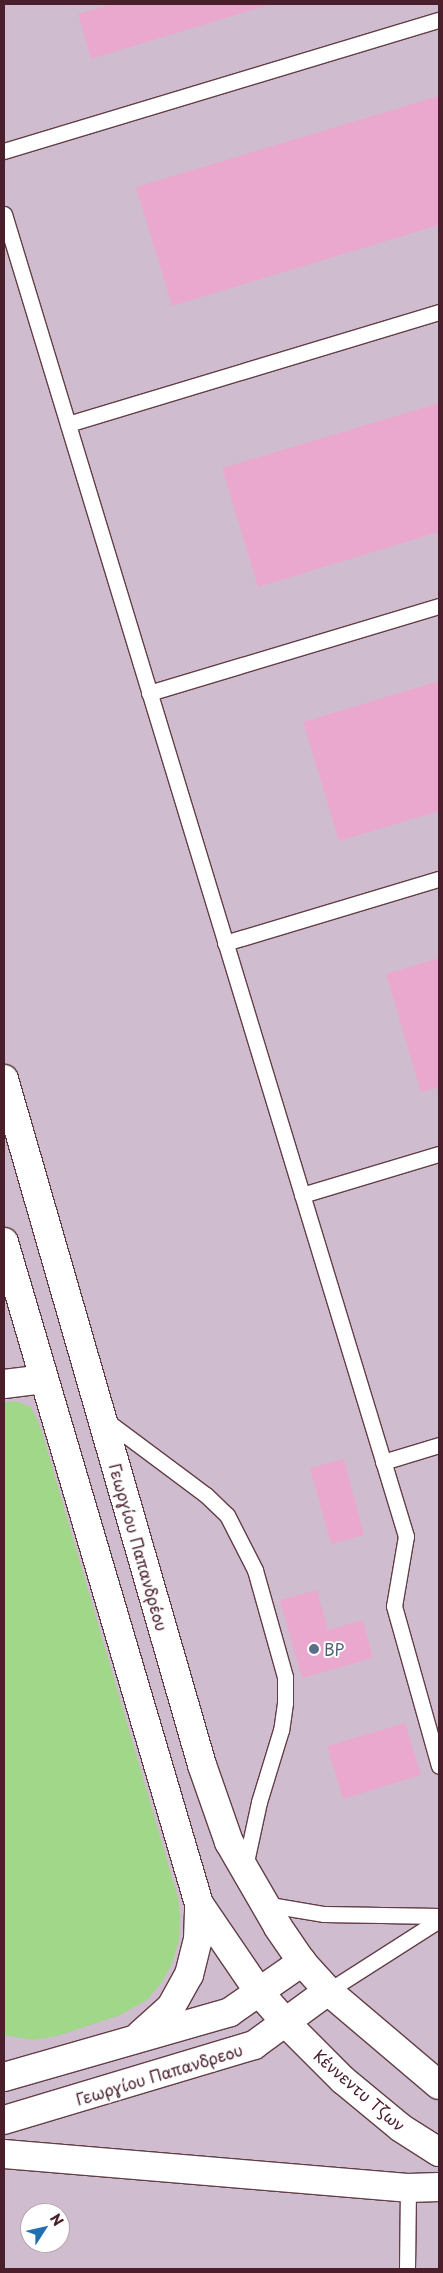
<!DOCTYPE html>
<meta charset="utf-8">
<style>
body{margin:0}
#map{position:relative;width:443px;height:2273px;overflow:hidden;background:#f3ebd6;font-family:"Playpen Sans",sans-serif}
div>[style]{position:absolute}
.industrial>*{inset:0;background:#cfbdcf}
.green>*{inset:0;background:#a1d788}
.building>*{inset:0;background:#eaa8cf}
.roads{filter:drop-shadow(1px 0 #633e45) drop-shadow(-1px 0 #633e45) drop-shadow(0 1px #633e45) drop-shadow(0 -1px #633e45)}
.service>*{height:15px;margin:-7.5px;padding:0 7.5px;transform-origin:7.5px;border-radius:7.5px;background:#fff}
.minor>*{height:28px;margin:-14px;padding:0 14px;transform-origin:14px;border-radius:14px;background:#fff}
.tertiary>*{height:28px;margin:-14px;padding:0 14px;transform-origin:14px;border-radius:14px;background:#fff}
.dots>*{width:14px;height:14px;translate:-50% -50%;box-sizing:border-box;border:2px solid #fff;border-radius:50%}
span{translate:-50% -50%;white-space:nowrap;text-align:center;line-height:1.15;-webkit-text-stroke:4px #fff;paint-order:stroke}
.street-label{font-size:16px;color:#4a1f2b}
.service-label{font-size:16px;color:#4e5e75}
.left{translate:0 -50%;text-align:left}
.frame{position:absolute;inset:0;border:5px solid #4a1f2b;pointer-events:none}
.north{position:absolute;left:20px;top:2203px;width:50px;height:50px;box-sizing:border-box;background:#fff;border:1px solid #b7a5aa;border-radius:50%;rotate:55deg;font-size:14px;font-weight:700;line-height:20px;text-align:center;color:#4a1f2b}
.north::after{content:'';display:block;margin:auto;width:18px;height:22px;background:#1f6fb2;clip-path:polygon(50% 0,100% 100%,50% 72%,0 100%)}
</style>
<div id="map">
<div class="industrial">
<i style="clip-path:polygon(evenodd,4px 4px,439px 4px,439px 2269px,4px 2269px,4px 4px,30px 2213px,60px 2213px,60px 2243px,30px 2243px,30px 2213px)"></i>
</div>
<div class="green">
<i style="clip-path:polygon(15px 1401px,31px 1407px,41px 1429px,178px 1898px,180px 1915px,179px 1940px,172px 1964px,162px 1982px,147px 2000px,120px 2015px,57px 2036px,33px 2040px,4px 2035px,4px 1403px)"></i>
</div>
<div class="building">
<i style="clip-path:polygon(113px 4px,272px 4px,91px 59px,78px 14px)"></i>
<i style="clip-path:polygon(439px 96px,439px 225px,172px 306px,136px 187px)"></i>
<i style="clip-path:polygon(439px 403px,439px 532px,258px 587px,222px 468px)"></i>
<i style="clip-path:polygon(439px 681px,439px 811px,339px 841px,303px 722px)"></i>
<i style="clip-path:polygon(439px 958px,439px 1087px,421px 1092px,386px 974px)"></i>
<i style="clip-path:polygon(344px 1459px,364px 1535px,331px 1544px,310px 1468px)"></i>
<i style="clip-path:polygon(317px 1590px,328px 1630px,363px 1620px,373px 1658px,302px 1678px,280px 1600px)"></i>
<i style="clip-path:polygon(405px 1723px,421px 1775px,343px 1799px,327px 1746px)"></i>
</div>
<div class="roads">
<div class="service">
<i style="left:4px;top:151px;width:454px;rotate:-16.8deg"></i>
<i style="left:4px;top:214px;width:1382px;rotate:73.09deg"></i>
<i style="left:406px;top:1536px;width:71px;rotate:99.7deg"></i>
<i style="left:394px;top:1606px;width:166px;rotate:74.3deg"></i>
<i style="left:68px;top:424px;width:388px;rotate:-16.8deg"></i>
<i style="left:149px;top:693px;width:303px;rotate:-16.7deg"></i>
<i style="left:225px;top:943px;width:223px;rotate:-16.7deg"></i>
<i style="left:302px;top:1195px;width:143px;rotate:-16.7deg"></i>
<i style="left:104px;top:1419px;width:127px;rotate:36.7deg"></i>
<i style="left:206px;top:1495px;width:29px;rotate:44deg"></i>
<i style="left:227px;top:1515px;width:62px;rotate:63deg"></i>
<i style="left:255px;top:1570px;width:111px;rotate:74.3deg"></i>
<i style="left:285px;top:1677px;width:26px;rotate:90deg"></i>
<i style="left:285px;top:1703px;width:27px;rotate:98deg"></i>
<i style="left:281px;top:1730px;width:75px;rotate:107deg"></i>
<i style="left:259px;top:1802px;width:66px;rotate:102.2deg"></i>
<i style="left:383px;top:1462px;width:59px;rotate:-16.9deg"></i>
<i style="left:264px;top:1904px;width:61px;rotate:9.5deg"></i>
<i style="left:324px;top:1914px;width:115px;rotate:1deg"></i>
<i style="left:328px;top:1991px;width:132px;rotate:-32.6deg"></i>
<i style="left:407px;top:2269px;width:81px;rotate:-89.3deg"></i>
</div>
<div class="minor">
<i style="left:4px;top:1384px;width:40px;rotate:-7.1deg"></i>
</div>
<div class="tertiary">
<i style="left:4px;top:1079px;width:714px;rotate:73.9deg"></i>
<i style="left:202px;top:1765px;width:82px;rotate:70.7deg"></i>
<i style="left:229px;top:1842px;width:98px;rotate:60deg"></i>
<i style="left:278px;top:1927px;width:42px;rotate:55.6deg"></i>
<i style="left:302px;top:1962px;width:39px;rotate:48deg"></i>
<i style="left:328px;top:1991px;width:145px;rotate:40.3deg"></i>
<i style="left:4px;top:1242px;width:690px;rotate:73.59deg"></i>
<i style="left:199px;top:1904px;width:107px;rotate:55.7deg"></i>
<i style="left:259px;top:1992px;width:41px;rotate:48.9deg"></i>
<i style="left:286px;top:2023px;width:81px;rotate:45deg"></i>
<i style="left:343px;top:2080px;width:75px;rotate:39.6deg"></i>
<i style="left:401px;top:2128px;width:45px;rotate:32.3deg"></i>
<i style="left:140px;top:2035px;width:42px;rotate:-42.1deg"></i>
<i style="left:171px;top:2007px;width:37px;rotate:-61deg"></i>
<i style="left:189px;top:1975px;width:36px;rotate:-76deg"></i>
<i style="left:198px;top:1940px;width:36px;rotate:-88deg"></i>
<i style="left:4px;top:2077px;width:235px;rotate:-16deg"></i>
<i style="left:230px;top:2012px;width:88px;rotate:-34.8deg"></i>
<i style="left:4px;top:2120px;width:261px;rotate:-16.7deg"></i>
<i style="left:254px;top:2045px;width:92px;rotate:-36.1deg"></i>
<i style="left:4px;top:2154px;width:405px;rotate:4.8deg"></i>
<i style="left:408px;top:2188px;width:31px;rotate:-2deg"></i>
</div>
</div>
<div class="dots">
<i style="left:314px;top:1649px;background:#5c6f8a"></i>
</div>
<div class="street-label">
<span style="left:139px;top:1547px;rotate:74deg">Γεωργίου Παπανδρέου</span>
<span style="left:159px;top:2074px;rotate:-17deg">Γεωργίου Παπανδρεου</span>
<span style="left:360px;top:2090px;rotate:41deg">Κέννεντυ Τζων</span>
</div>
<div class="service-label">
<span class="left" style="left:324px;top:1649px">BP</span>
</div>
<div class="frame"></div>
<div class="north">N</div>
</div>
